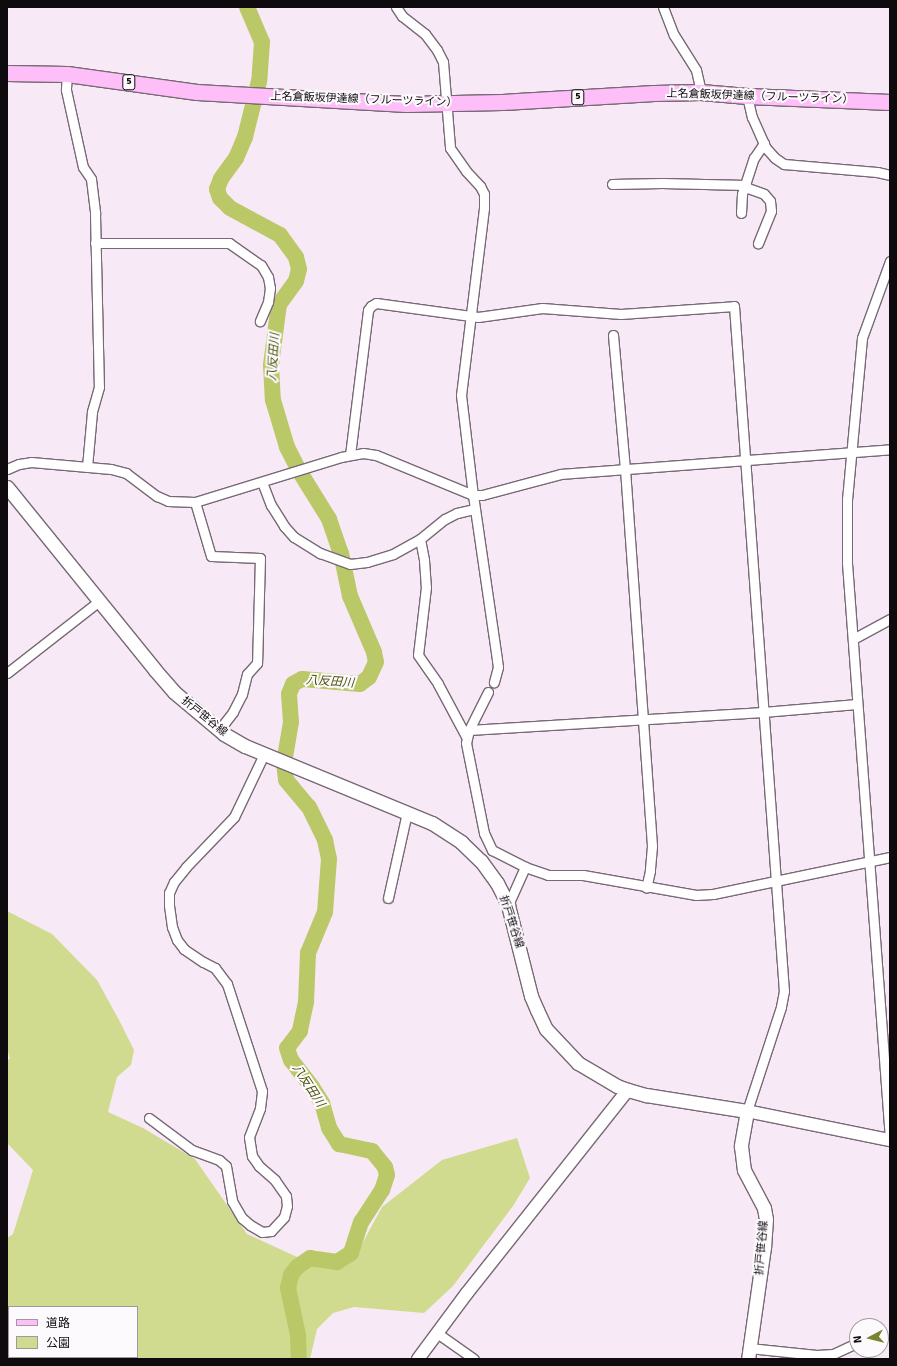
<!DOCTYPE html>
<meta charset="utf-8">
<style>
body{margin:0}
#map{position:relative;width:897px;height:1366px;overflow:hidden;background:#f8e9f6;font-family:Signika,"Noto Sans JP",sans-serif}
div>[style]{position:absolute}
.green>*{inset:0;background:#d0db8f}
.river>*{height:16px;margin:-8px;padding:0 8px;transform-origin:8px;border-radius:8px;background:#bbc868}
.roads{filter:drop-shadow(1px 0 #776975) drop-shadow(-1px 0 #776975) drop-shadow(0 1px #776975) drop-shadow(0 -1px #776975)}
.minor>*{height:9px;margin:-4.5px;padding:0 4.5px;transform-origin:4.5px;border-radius:4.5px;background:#fff}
.tertiary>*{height:12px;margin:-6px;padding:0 6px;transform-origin:6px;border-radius:6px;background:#fff}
.secondary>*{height:13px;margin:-6.5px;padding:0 6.5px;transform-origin:6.5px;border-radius:6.5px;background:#fff}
.primary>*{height:15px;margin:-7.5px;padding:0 7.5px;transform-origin:7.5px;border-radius:7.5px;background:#febff8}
span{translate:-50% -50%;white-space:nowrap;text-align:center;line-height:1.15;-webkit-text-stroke:4px #fdfafd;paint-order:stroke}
.shield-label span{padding:1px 3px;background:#fdfafd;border:1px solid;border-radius:3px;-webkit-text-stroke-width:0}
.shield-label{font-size:10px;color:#0f0a0e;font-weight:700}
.street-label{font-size:11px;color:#0f0a0e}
.water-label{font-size:12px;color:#4c5209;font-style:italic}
.frame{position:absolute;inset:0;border:8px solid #0f0a0e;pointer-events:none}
.legend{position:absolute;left:8px;top:1306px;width:130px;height:52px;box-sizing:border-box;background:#fdfafd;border:1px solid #9e9a9d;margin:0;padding:5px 7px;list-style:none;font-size:12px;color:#0f0a0e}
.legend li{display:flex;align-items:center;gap:8px;height:20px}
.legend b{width:20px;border:1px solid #9e9a9d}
.north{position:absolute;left:849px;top:1318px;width:40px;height:40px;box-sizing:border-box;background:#fdfafd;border:1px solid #9e9a9d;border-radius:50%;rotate:263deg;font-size:11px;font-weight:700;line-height:16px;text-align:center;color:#0f0a0e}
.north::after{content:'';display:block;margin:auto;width:14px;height:18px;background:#7a8430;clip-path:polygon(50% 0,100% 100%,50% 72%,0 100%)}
</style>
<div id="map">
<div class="green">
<i style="clip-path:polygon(evenodd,7px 911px,52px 934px,97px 980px,119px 1020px,134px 1050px,131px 1065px,117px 1077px,108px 1112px,143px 1128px,195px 1159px,247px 1234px,306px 1261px,354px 1259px,382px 1207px,442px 1160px,517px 1138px,530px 1178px,513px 1206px,453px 1286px,424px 1313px,354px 1307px,333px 1313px,317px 1329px,310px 1359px,7px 1359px,7px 1238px,13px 1234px,33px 1170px,7px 1143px,7px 1060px,10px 1059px,7px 1048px,7px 911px,9px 1307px,137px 1307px,137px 1357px,9px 1357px,9px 1307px)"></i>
</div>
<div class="river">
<i style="left:247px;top:7px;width:38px;rotate:67deg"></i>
<i style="left:262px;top:42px;width:39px;rotate:94deg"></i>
<i style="left:259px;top:81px;width:58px;rotate:104deg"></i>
<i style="left:245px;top:137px;width:23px;rotate:113deg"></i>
<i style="left:236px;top:158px;width:26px;rotate:126deg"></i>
<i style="left:221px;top:179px;width:11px;rotate:112deg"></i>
<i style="left:217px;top:189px;width:9px;rotate:72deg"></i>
<i style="left:220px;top:198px;width:14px;rotate:45deg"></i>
<i style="left:230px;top:208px;width:57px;rotate:28.4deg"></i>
<i style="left:280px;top:235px;width:27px;rotate:54deg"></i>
<i style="left:296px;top:257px;width:12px;rotate:76deg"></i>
<i style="left:299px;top:269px;width:12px;rotate:104deg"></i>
<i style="left:296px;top:281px;width:29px;rotate:126deg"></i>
<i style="left:279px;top:304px;width:62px;rotate:97.5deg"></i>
<i style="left:271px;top:365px;width:35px;rotate:87deg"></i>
<i style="left:273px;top:400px;width:49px;rotate:73.4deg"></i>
<i style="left:287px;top:447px;width:25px;rotate:63deg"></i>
<i style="left:298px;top:469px;width:59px;rotate:58.2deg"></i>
<i style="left:329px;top:519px;width:36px;rotate:71deg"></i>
<i style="left:341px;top:553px;width:44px;rotate:78.2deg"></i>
<i style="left:350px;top:596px;width:61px;rotate:66.8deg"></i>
<i style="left:374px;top:652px;width:10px;rotate:79deg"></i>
<i style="left:376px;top:662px;width:17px;rotate:115deg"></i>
<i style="left:369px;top:677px;width:11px;rotate:142deg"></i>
<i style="left:360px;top:684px;width:58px;rotate:-175.1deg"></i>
<i style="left:302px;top:679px;width:10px;rotate:151deg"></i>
<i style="left:293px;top:684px;width:11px;rotate:112deg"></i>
<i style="left:289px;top:694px;width:28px;rotate:86deg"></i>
<i style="left:291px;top:722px;width:42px;rotate:99.7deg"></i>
<i style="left:284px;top:763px;width:17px;rotate:83deg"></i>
<i style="left:286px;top:780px;width:35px;rotate:50deg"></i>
<i style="left:309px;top:807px;width:37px;rotate:64deg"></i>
<i style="left:325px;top:840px;width:19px;rotate:78deg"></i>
<i style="left:329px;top:859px;width:53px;rotate:94.3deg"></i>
<i style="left:325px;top:912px;width:44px;rotate:112.5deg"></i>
<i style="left:308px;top:953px;width:49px;rotate:92.3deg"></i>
<i style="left:306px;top:1002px;width:30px;rotate:102deg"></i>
<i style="left:300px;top:1031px;width:21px;rotate:127deg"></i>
<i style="left:287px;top:1048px;width:13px;rotate:72deg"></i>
<i style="left:291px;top:1060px;width:34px;rotate:52deg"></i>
<i style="left:312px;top:1087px;width:19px;rotate:58deg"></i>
<i style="left:322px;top:1103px;width:26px;rotate:74deg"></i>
<i style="left:329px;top:1128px;width:19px;rotate:58deg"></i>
<i style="left:339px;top:1144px;width:34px;rotate:12deg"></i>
<i style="left:372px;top:1151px;width:21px;rotate:51deg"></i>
<i style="left:385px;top:1167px;width:8px;rotate:76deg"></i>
<i style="left:387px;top:1175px;width:16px;rotate:108deg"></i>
<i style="left:382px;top:1190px;width:38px;rotate:123deg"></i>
<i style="left:361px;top:1222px;width:33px;rotate:108deg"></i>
<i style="left:351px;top:1253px;width:17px;rotate:147deg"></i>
<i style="left:337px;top:1262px;width:27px;rotate:-172deg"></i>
<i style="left:310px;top:1258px;width:16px;rotate:145deg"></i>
<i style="left:297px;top:1267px;width:10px;rotate:127deg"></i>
<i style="left:291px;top:1275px;width:13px;rotate:103deg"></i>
<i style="left:288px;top:1288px;width:48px;rotate:78deg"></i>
<i style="left:298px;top:1335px;width:24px;rotate:88deg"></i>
</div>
<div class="roads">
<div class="minor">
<i style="left:396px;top:7px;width:11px;rotate:56deg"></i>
<i style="left:402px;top:16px;width:29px;rotate:38deg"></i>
<i style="left:425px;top:34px;width:20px;rotate:53deg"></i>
<i style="left:437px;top:50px;width:13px;rotate:63deg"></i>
<i style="left:443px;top:62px;width:86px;rotate:85.3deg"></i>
<i style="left:450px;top:148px;width:28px;rotate:55deg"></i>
<i style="left:466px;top:171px;width:21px;rotate:47deg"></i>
<i style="left:480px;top:186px;width:9px;rotate:63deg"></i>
<i style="left:484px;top:194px;width:14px;rotate:90deg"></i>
<i style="left:484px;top:208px;width:188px;rotate:97deg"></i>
<i style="left:461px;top:395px;width:101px;rotate:83.2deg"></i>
<i style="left:473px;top:495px;width:167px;rotate:81.7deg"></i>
<i style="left:497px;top:660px;width:7px;rotate:82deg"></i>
<i style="left:498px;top:667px;width:16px;rotate:105deg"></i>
<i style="left:663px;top:7px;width:30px;rotate:69deg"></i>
<i style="left:674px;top:35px;width:41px;rotate:57.8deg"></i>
<i style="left:696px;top:70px;width:23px;rotate:77deg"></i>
<i style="left:67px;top:74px;width:16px;rotate:94deg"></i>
<i style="left:66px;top:90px;width:79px;rotate:77.6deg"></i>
<i style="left:83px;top:167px;width:14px;rotate:56deg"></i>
<i style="left:91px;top:179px;width:35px;rotate:83deg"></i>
<i style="left:95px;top:214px;width:173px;rotate:88.7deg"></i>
<i style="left:99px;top:387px;width:26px;rotate:106deg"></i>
<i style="left:92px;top:412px;width:55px;rotate:95.2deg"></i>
<i style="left:747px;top:96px;width:22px;rotate:77deg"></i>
<i style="left:752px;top:117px;width:34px;rotate:66deg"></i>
<i style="left:766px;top:148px;width:13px;rotate:48deg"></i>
<i style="left:775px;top:158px;width:11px;rotate:34deg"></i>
<i style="left:784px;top:164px;width:93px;rotate:4.9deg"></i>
<i style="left:877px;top:172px;width:13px;rotate:13deg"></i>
<i style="left:612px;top:184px;width:50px;rotate:-1.1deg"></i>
<i style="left:662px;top:183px;width:84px;rotate:1.4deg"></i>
<i style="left:745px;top:187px;width:20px;rotate:20deg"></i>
<i style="left:764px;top:194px;width:9px;rotate:49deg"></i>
<i style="left:770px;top:201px;width:10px;rotate:84deg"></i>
<i style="left:771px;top:211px;width:35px;rotate:112deg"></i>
<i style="left:741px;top:213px;width:19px;rotate:-87deg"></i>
<i style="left:742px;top:194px;width:38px;rotate:-72deg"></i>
<i style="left:754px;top:158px;width:18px;rotate:-56deg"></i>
<i style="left:95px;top:243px;width:134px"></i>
<i style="left:229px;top:243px;width:39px;rotate:35deg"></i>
<i style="left:261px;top:265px;width:14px;rotate:60deg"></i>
<i style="left:268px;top:277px;width:11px;rotate:80deg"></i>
<i style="left:270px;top:288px;width:14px;rotate:98deg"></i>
<i style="left:268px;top:302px;width:21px;rotate:113deg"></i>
<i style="left:890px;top:261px;width:82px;rotate:110deg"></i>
<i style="left:862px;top:338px;width:162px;rotate:95.3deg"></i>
<i style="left:847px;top:499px;width:64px;rotate:90deg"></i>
<i style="left:847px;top:563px;width:578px;rotate:85.73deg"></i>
<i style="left:613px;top:335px;width:135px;rotate:84.9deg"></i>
<i style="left:625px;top:469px;width:378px;rotate:85.9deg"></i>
<i style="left:652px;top:846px;width:25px;rotate:95deg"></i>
<i style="left:650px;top:871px;width:17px;rotate:103deg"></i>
<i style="left:350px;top:455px;width:146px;rotate:-82.9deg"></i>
<i style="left:368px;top:310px;width:5px;rotate:-53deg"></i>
<i style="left:371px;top:306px;width:6px;rotate:-31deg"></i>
<i style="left:376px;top:303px;width:103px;rotate:7.8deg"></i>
<i style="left:478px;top:317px;width:65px;rotate:-8deg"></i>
<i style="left:542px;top:308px;width:79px;rotate:4.3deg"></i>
<i style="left:621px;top:314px;width:113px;rotate:-4deg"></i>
<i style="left:734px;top:306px;width:687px;rotate:85.83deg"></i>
<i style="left:784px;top:991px;width:16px;rotate:101deg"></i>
<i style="left:781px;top:1007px;width:109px;rotate:108.1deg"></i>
<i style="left:7px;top:469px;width:13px;rotate:-23deg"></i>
<i style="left:19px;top:464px;width:12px;rotate:-9deg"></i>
<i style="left:31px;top:462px;width:80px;rotate:5deg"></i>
<i style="left:111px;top:469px;width:16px;rotate:15deg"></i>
<i style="left:126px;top:473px;width:39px;rotate:37deg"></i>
<i style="left:157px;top:496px;width:12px;rotate:24deg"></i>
<i style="left:168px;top:501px;width:27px;rotate:2deg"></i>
<i style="left:195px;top:502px;width:153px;rotate:-17.1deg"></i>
<i style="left:341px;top:457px;width:22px;rotate:-10deg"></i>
<i style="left:363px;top:453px;width:13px;rotate:9deg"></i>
<i style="left:376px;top:455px;width:105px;rotate:22.4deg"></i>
<i style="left:473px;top:495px;width:9px"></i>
<i style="left:482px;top:495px;width:82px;rotate:-14.9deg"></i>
<i style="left:561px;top:474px;width:330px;rotate:-4.3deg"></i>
<i style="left:262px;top:482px;width:25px;rotate:69deg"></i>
<i style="left:271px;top:505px;width:25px;rotate:58deg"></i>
<i style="left:284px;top:526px;width:15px;rotate:48deg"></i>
<i style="left:294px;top:537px;width:31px;rotate:32deg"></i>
<i style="left:320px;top:553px;width:32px;rotate:20deg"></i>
<i style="left:350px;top:564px;width:17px;rotate:-7deg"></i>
<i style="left:367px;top:562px;width:27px;rotate:-17deg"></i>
<i style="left:393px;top:554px;width:31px;rotate:-29deg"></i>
<i style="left:420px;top:539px;width:32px;rotate:-39deg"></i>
<i style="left:445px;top:519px;width:13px;rotate:-27deg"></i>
<i style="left:457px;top:513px;width:18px;rotate:-13deg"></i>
<i style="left:195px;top:502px;width:56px;rotate:73.5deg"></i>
<i style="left:211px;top:556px;width:49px;rotate:2.3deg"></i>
<i style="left:260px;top:558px;width:105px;rotate:91.6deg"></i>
<i style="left:257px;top:663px;width:15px;rotate:132deg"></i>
<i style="left:247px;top:674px;width:21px;rotate:104deg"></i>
<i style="left:242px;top:694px;width:20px;rotate:117deg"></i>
<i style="left:233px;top:712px;width:23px;rotate:128deg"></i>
<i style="left:420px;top:539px;width:21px;rotate:79deg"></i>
<i style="left:424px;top:560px;width:27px;rotate:86deg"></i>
<i style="left:426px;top:587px;width:68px;rotate:96.7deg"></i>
<i style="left:418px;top:655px;width:35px;rotate:55deg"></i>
<i style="left:438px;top:684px;width:61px;rotate:61.8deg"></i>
<i style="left:853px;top:639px;width:42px;rotate:-28.4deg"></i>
<i style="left:7px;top:673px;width:117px;rotate:-38deg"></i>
<i style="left:488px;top:692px;width:42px;rotate:116.6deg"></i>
<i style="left:469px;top:730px;width:13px;rotate:103deg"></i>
<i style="left:466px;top:743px;width:92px;rotate:78.7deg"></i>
<i style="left:484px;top:833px;width:19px;rotate:65deg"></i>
<i style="left:492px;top:850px;width:37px;rotate:27deg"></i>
<i style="left:525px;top:867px;width:24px;rotate:19deg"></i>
<i style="left:548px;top:875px;width:35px"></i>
<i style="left:583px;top:875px;width:115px;rotate:10deg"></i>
<i style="left:696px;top:895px;width:17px;rotate:-3deg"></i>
<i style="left:713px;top:894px;width:181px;rotate:-11.8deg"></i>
<i style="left:469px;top:730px;width:295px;rotate:-3.5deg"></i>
<i style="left:763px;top:712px;width:94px;rotate:-4.9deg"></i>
<i style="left:388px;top:898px;width:88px;rotate:-77.5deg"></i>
<i style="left:508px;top:905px;width:42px;rotate:-65.9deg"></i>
<i style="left:149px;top:1118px;width:54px;rotate:36.7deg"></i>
<i style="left:192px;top:1150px;width:29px;rotate:20deg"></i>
<i style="left:219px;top:1160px;width:9px;rotate:41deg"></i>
<i style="left:226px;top:1166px;width:36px;rotate:80deg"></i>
<i style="left:232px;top:1201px;width:20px;rotate:60deg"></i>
<i style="left:242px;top:1218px;width:11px;rotate:41deg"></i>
<i style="left:250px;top:1225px;width:14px;rotate:30deg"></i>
<i style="left:262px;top:1232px;width:9px;rotate:-6deg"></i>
<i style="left:271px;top:1231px;width:19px;rotate:-47deg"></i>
<i style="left:284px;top:1217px;width:11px;rotate:-75deg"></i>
<i style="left:287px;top:1206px;width:10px;rotate:-96deg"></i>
<i style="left:286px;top:1196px;width:19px;rotate:-125deg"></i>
<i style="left:275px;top:1180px;width:21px;rotate:-139deg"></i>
<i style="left:259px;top:1166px;width:12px;rotate:-125deg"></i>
<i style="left:252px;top:1156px;width:19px;rotate:-99deg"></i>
<i style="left:249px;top:1137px;width:31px;rotate:-69deg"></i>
<i style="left:260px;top:1108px;width:17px;rotate:-83deg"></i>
<i style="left:262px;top:1091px;width:113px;rotate:-108.1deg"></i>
<i style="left:227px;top:984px;width:20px;rotate:-127deg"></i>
<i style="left:215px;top:968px;width:13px;rotate:-153deg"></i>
<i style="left:203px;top:962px;width:23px;rotate:-146deg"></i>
<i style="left:184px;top:949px;width:11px;rotate:-128deg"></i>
<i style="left:177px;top:940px;width:14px;rotate:-111deg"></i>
<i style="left:172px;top:927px;width:22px;rotate:-98deg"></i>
<i style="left:169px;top:905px;width:12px;rotate:-90deg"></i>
<i style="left:169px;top:893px;width:12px;rotate:-66deg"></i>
<i style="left:174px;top:882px;width:19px;rotate:-51deg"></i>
<i style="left:186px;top:867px;width:69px;rotate:-46.2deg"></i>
<i style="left:234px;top:817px;width:70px;rotate:-64.5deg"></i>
<i style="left:437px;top:1333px;width:45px;rotate:35.1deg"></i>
<i style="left:749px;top:1348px;width:68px;rotate:5.9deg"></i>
<i style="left:817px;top:1355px;width:16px;rotate:-4deg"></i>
<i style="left:833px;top:1354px;width:26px;rotate:-25deg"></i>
</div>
<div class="tertiary">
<i style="left:747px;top:1111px;width:146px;rotate:11.5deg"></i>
<i style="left:418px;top:1359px;width:82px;rotate:-53.4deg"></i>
<i style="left:467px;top:1293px;width:259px;rotate:-51.6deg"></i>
</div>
<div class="secondary">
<i style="left:7px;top:487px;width:235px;rotate:51deg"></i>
<i style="left:155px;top:670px;width:29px;rotate:49deg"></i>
<i style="left:174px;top:692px;width:65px;rotate:40deg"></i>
<i style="left:224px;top:734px;width:24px;rotate:30deg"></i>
<i style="left:245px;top:746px;width:202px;rotate:22.4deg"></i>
<i style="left:432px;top:823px;width:35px;rotate:33deg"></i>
<i style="left:461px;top:842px;width:28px;rotate:44deg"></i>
<i style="left:481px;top:861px;width:27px;rotate:54deg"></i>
<i style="left:497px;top:883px;width:25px;rotate:63deg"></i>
<i style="left:508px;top:905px;width:94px;rotate:75.8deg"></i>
<i style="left:531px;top:996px;width:15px;rotate:67deg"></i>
<i style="left:537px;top:1010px;width:21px;rotate:65deg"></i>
<i style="left:546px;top:1029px;width:47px;rotate:46.7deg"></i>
<i style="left:578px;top:1063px;width:45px;rotate:30.5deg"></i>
<i style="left:617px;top:1086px;width:12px;rotate:20deg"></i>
<i style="left:628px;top:1090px;width:19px;rotate:16deg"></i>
<i style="left:646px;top:1095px;width:102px;rotate:9deg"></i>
<i style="left:747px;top:1111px;width:36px;rotate:100deg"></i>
<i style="left:741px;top:1146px;width:24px;rotate:83deg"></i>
<i style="left:744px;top:1170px;width:43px;rotate:62.2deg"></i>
<i style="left:764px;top:1208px;width:11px;rotate:80deg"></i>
<i style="left:766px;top:1219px;width:28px;rotate:94deg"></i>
<i style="left:764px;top:1247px;width:113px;rotate:98.1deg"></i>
</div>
<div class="primary">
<i style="left:7px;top:73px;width:60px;rotate:1deg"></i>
<i style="left:67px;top:74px;width:131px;rotate:7.9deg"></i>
<i style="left:197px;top:92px;width:209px;rotate:3.3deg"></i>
<i style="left:406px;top:104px;width:96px;rotate:-1.2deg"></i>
<i style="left:502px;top:102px;width:152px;rotate:-3.4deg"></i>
<i style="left:654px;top:93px;width:47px;rotate:-1.2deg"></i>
<i style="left:701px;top:92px;width:46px;rotate:5deg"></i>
<i style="left:747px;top:96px;width:143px;rotate:2.4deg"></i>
</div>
</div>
<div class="shield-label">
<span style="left:129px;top:82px">5</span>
<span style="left:578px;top:97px">5</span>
</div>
<div class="street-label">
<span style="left:760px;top:97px;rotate:2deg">上名倉飯坂伊達線（フルーツライン）</span>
<span style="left:364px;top:100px;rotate:2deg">上名倉飯坂伊達線（フルーツライン）</span>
<span style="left:204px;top:717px;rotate:39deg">折戸笹谷線</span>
<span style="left:511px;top:922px;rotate:72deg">折戸笹谷線</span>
<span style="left:762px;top:1248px;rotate:-85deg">折戸笹谷線</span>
</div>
<div class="water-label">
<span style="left:274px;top:357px;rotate:-86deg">八反田川</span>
<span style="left:330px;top:682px;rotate:4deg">八反田川</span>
<span style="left:308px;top:1086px;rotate:57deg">八反田川</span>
</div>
<div class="frame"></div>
<ul class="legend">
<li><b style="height:5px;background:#febff8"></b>道路</li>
<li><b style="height:11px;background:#d0db8f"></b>公園</li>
</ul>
<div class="north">N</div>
</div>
